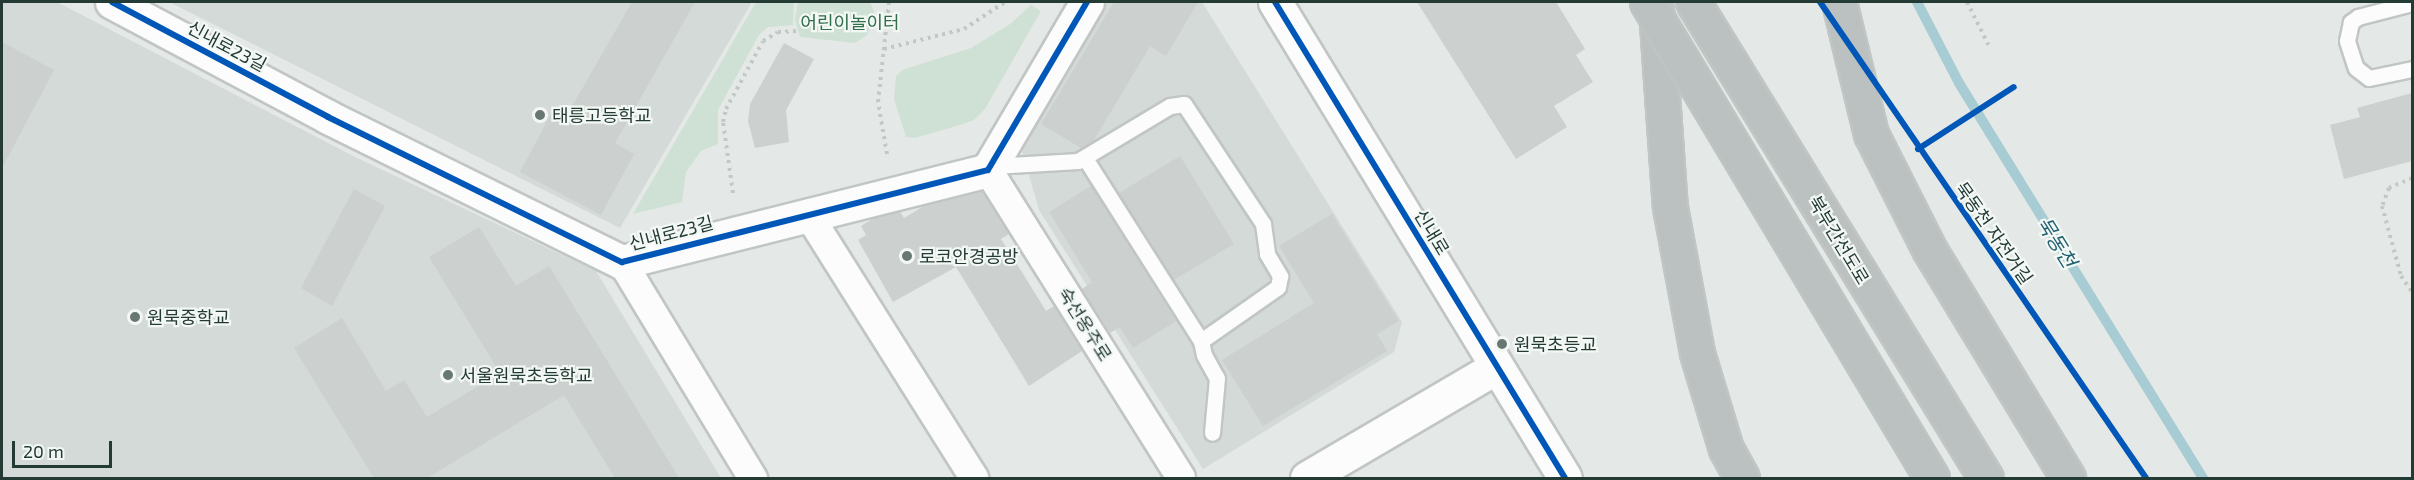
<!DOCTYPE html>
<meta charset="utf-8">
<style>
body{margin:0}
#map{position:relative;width:2414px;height:480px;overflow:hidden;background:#e4e9e7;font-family:"Exo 2","Noto Sans KR",sans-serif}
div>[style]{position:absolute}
.built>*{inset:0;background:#d3dad7}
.green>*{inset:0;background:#cfe1d5}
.stream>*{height:10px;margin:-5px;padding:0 5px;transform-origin:5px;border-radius:5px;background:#a8ccd3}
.building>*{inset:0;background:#ccd0ce}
.path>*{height:4px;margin-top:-2px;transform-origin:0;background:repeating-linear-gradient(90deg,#c1c9c5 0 3px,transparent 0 7.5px)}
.roads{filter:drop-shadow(2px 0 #c1c6c4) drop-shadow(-2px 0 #c1c6c4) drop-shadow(0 2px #c1c6c4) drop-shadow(0 -2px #c1c6c4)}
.lane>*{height:15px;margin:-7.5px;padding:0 7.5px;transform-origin:7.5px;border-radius:7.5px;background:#fbfcfb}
.street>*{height:28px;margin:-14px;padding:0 14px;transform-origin:14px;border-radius:14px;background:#fbfcfb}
.secondary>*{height:33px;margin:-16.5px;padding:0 16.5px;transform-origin:16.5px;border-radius:16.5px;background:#fbfcfb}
.highway>*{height:33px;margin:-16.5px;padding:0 16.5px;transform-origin:16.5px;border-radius:16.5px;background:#bbc1c0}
.bridges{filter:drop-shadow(2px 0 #bdc5c2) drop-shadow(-2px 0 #bdc5c2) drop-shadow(0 2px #bdc5c2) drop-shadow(0 -2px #bdc5c2)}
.highway-bridge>*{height:33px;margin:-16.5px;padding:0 16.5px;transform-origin:16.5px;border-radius:16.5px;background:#bbc1c0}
.cycleway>*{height:6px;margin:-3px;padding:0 3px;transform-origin:3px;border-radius:3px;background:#0057b8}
.dots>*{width:16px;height:16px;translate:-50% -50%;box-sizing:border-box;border:3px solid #f3f8f5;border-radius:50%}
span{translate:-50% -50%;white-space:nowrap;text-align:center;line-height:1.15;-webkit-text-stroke:4.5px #f3f8f5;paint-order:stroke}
.park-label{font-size:18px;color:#316e4b}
.street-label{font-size:18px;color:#243b35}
.poi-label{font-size:18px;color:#243b35}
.left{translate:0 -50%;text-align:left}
.water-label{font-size:20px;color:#236271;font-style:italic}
.frame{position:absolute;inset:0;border:3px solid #243b35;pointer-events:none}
.scale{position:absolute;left:12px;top:441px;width:100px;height:27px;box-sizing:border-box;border:3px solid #243b35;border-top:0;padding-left:8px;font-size:18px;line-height:21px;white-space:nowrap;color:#243b35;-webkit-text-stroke:4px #f3f8f5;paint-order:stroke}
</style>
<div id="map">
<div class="built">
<i style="clip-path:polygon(2px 2px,57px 2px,353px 156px,596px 271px,721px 478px,2px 478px)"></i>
<i style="clip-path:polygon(169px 2px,752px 2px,620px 228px)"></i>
<i style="clip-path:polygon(1107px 2px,1202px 2px,1402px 322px,1394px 352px,1203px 469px,1039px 210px,1022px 151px,1022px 143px)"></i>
</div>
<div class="green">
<i style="clip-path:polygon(756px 2px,794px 2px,793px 25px,768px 27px,759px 35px,718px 110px,718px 144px,701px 151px,686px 172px,682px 202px,633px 214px)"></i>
<i style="clip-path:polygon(798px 2px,870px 2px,874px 11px,872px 21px,867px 35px,855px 43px,800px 37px,795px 20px)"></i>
<i style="clip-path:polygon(1031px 5px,1041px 11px,985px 109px,974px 120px,960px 125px,915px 138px,906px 137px,894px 99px,896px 76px,902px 70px,971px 48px,1010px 24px)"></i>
</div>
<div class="stream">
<i style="left:1917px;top:2px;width:91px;rotate:62.6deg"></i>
<i style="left:1959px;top:83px;width:464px;rotate:58.3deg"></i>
</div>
<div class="building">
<i style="clip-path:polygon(632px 2px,695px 2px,615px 143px,634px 154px,601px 215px,520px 172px,553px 110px,566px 117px)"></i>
<i style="clip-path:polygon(1114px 2px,1198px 2px,1166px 56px,1150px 46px,1094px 140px,1081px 148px,1041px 124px)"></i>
<i style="clip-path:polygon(1417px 2px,1556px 2px,1585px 49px,1576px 55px,1593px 82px,1554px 106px,1567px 127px,1516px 159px)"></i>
<i style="clip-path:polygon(2px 42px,54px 70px,2px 168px)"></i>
<i style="clip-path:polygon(784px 43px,814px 59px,786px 110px,789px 142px,755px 148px,748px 121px,750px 104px)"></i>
<i style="clip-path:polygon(2412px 93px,2412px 161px,2344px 179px,2330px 125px,2360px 117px,2357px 108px)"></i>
<i style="clip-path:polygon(1180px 156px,1234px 244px,1174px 280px,1119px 193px)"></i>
<i style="clip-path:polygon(1091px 186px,1176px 321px,1133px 348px,1120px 327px,1110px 333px,1082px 289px,1092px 282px,1049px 212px)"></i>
<i style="clip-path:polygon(354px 189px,385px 206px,332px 306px,301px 288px)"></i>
<i style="clip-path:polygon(982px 191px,1009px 234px,1001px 239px,1025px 277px,1046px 311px,1054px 306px,1082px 351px,1029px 386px,956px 267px,893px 302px,858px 240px,866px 235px,861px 226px,874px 218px,900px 211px,904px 218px,925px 205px)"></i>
<i style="clip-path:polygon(1332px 214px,1399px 321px,1377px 334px,1387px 351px,1263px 426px,1222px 360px,1314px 303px,1279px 246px)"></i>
<i style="clip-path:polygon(479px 227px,516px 286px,549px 266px,679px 478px,615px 478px,564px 395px,427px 478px,374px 478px,294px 348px,342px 318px,386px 391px,404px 380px,427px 417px,500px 373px,429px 257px)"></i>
</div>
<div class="path">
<i style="left:1967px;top:2px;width:51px;rotate:63.4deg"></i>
<i style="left:884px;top:49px;width:82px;rotate:-14deg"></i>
<i style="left:964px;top:29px;width:49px;rotate:-33.4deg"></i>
<i style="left:1918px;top:149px;width:114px;rotate:-32.9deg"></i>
<i style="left:887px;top:154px;width:53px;rotate:-99.8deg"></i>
<i style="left:878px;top:102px;width:101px;rotate:-83.7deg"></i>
<i style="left:2412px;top:178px;width:25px;rotate:157deg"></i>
<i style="left:2389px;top:188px;width:19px;rotate:111deg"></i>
<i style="left:2382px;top:206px;width:73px;rotate:74.8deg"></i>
<i style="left:2401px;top:276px;width:19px;rotate:55deg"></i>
<i style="left:733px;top:193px;width:72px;rotate:-98deg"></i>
<i style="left:723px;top:122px;width:13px;rotate:-77deg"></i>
<i style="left:726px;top:109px;width:77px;rotate:-61.4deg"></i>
<i style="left:763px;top:41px;width:17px;rotate:-31deg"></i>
<i style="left:778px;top:32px;width:21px;rotate:-3deg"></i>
</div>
<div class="roads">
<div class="lane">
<i style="left:2412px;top:3px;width:56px;rotate:165.5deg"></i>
<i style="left:2358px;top:17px;width:9px;rotate:144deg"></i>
<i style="left:2351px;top:22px;width:19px;rotate:102deg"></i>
<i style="left:2347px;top:41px;width:28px;rotate:72deg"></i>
<i style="left:2356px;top:68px;width:16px;rotate:38deg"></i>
<i style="left:2369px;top:78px;width:44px;rotate:-11.8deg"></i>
<i style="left:993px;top:166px;width:85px;rotate:-3.4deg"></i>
<i style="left:1078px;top:161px;width:107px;rotate:-30.9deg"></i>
<i style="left:1170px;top:106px;width:14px;rotate:-8deg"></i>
<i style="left:1184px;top:104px;width:144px;rotate:56.6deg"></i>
<i style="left:1263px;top:224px;width:30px;rotate:82deg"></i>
<i style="left:1267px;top:254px;width:26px;rotate:59deg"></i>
<i style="left:1280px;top:276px;width:11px;rotate:100deg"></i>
<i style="left:1278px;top:287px;width:94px;rotate:145deg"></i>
<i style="left:1201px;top:341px;width:217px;rotate:-122.4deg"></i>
<i style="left:1201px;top:341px;width:14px;rotate:78deg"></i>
<i style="left:1204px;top:355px;width:26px;rotate:61deg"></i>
<i style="left:1217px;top:378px;width:55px;rotate:95.2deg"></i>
</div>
<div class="street">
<i style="left:988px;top:170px;width:363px;rotate:57.9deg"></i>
<i style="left:808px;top:214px;width:312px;rotate:57.8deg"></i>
<i style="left:622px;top:262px;width:253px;rotate:58.8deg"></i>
</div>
<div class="secondary">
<i style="left:112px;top:2px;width:245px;rotate:28deg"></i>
<i style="left:328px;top:117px;width:328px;rotate:26.3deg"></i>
<i style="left:622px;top:262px;width:377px;rotate:-14.1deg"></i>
<i style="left:988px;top:170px;width:195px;rotate:-59.5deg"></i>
<i style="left:1275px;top:2px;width:557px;rotate:58.65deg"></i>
<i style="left:1307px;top:478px;width:219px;rotate:-30.4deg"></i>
</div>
<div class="highway">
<i style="left:1693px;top:2px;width:559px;rotate:58.39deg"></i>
<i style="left:1839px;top:2px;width:136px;rotate:76.4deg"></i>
<i style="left:1871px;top:134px;width:129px;rotate:63.2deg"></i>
<i style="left:1929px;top:249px;width:268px;rotate:58.7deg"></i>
<i style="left:1656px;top:9px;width:198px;rotate:86deg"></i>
<i style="left:1670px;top:207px;width:148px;rotate:79.5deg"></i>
<i style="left:1697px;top:353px;width:100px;rotate:73.2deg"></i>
<i style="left:1726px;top:449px;width:33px;rotate:61deg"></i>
</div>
</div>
<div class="bridges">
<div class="highway-bridge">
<i style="left:1647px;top:2px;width:555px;rotate:59.09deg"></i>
</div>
</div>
<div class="cycleway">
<i style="left:112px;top:2px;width:245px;rotate:28deg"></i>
<i style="left:328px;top:117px;width:328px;rotate:26.3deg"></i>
<i style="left:622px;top:262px;width:377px;rotate:-14.1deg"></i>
<i style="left:988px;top:170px;width:195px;rotate:-59.5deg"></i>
<i style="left:1275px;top:2px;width:557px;rotate:58.65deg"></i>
<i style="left:1820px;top:2px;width:577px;rotate:55.59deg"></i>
<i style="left:1918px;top:149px;width:114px;rotate:-32.9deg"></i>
</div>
<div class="dots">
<i style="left:540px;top:115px;background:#677873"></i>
<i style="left:907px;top:256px;background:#677873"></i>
<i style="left:135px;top:317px;background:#677873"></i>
<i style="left:1502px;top:344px;background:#677873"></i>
<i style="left:448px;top:375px;background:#677873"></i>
</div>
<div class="park-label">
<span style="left:850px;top:22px">어린이놀이터</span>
</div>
<div class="street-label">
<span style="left:227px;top:46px;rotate:28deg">신내로23길</span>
<span style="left:1432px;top:232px;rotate:59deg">신내로</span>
<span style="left:671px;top:233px;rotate:-15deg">신내로23길</span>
<span style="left:1994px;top:233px;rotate:55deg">묵동천 자전거길</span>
<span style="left:1839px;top:240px;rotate:59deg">북부간선도로</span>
<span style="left:1085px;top:324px;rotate:58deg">숙선옹주로</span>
</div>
<div class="poi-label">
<span class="left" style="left:552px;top:115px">태릉고등학교</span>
<span class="left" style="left:919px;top:256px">로코안경공방</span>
<span class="left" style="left:147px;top:317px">원묵중학교</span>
<span class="left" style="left:1514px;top:344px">원묵초등교</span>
<span class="left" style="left:460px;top:375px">서울원묵초등학교</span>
</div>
<div class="water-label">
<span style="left:2057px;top:242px;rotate:58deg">묵동천</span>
</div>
<div class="frame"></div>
<div class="scale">20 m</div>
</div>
